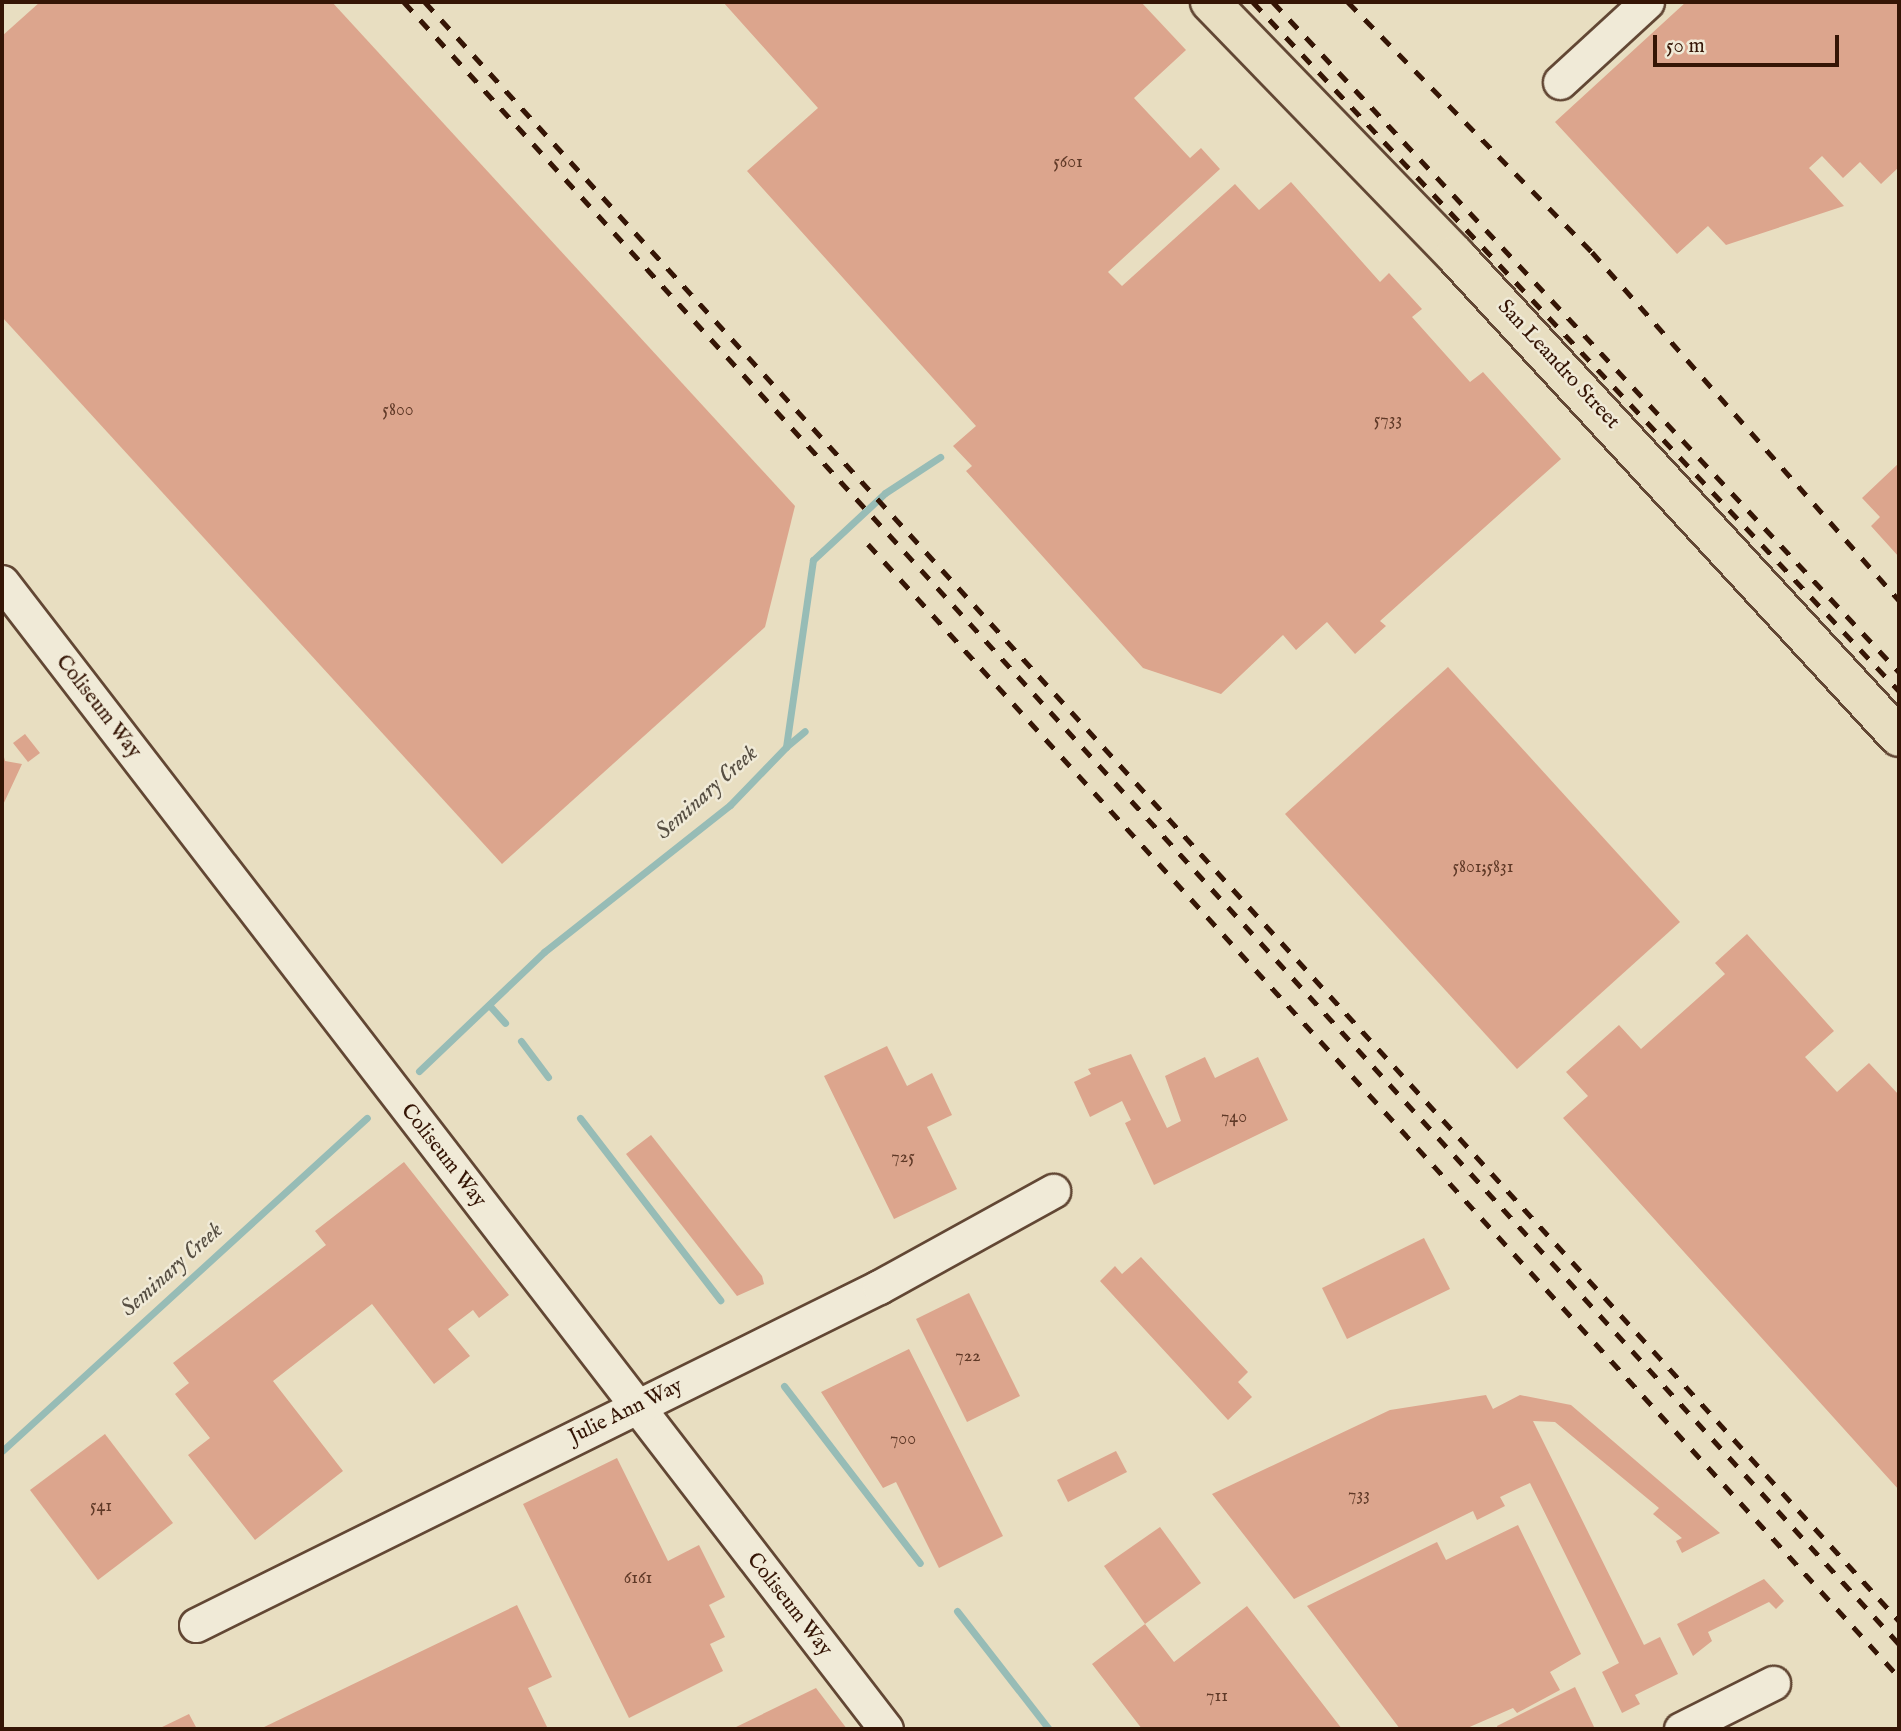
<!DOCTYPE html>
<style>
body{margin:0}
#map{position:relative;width:1901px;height:1731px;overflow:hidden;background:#e8dec1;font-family:"IM FELL English",serif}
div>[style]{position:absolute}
.stream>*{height:7px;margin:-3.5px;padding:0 3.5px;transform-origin:3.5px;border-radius:3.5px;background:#97bcb6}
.building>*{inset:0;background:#dca58d}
.roads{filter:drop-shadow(2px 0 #624734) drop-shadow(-2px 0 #624734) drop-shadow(0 2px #624734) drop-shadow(0 -2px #624734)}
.minor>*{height:33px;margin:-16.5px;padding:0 16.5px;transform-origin:16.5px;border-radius:16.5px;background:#f0ead7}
.major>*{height:38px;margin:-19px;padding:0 19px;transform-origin:19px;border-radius:19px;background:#e8dec1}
.rail>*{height:5px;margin-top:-2.5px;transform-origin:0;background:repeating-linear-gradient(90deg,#351505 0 12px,transparent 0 24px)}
span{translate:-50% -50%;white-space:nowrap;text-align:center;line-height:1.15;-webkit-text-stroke:5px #f0ead7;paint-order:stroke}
.number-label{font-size:18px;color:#5f3927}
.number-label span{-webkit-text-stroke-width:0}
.street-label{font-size:21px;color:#351505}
.water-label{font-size:23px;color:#574f43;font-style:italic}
.frame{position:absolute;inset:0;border:4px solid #351505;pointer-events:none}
.scale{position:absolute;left:1653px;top:35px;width:186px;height:32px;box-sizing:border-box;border:4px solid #351505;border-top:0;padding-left:9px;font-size:21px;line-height:24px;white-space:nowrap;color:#351505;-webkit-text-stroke:5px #f0ead7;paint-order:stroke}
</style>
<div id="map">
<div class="stream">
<i style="left:787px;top:746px;width:23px;rotate:-40deg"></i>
<i style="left:489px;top:1005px;width:24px;rotate:48deg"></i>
<i style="left:521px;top:1041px;width:45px;rotate:53.1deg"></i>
<i style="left:419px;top:1071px;width:173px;rotate:-43.6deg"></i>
<i style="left:544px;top:952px;width:237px;rotate:-38.3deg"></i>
<i style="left:730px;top:805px;width:81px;rotate:-46deg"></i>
<i style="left:786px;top:747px;width:189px;rotate:-81.8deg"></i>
<i style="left:813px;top:560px;width:98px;rotate:-42.9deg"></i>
<i style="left:885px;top:493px;width:66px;rotate:-33.2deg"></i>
<i style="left:580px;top:1118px;width:230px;rotate:52.4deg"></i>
<i style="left:784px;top:1386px;width:223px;rotate:52.5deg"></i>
<i style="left:2px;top:1451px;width:494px;rotate:-42.4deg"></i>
<i style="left:957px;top:1611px;width:150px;rotate:52.1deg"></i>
</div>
<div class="building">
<i style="clip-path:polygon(40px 2px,332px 2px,795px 506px,765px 627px,502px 864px,2px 317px,2px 36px)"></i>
<i style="clip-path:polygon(723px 2px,1141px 2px,1186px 50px,1134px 98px,1190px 158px,1201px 148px,1220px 169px,1108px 272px,1122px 286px,1235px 184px,1259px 210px,1291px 182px,1380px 282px,1389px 273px,1422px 309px,1412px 317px,1470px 382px,1483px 372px,1561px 459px,1380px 621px,1386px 626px,1355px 654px,1327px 622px,1296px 650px,1283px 635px,1221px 694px,1143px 668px,966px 471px,972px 466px,953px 446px,976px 426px,747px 171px,818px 108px)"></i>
<i style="clip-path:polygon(1686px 2px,1899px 2px,1899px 167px,1881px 184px,1860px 162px,1843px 178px,1822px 156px,1809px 168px,1844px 206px,1726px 245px,1708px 226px,1677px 254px,1555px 122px)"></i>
<i style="clip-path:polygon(1899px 463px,1899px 557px,1871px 526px,1880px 517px,1862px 498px)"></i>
<i style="clip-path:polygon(1448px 667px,1680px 922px,1517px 1069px,1285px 814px)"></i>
<i style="clip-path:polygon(25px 734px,40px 753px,28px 762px,13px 743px)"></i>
<i style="clip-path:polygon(2px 749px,5px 761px,22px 764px,2px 807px)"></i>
<i style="clip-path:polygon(1747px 934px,1834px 1031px,1805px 1057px,1837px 1092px,1869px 1063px,1899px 1095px,1899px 1490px,1563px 1118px,1588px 1096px,1566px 1072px,1619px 1025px,1641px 1049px,1725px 974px,1715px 963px)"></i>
<i style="clip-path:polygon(887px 1046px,907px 1086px,932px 1073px,952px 1115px,927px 1127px,957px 1189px,894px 1219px,824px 1076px)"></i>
<i style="clip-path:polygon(1131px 1054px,1167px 1128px,1181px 1121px,1165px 1076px,1205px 1057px,1215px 1078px,1258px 1057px,1288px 1120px,1154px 1185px,1125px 1123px,1131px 1120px,1122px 1101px,1090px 1117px,1074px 1082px,1091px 1074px,1088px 1069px)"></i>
<i style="clip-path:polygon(651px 1135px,762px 1276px,764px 1284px,737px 1296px,626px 1154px)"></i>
<i style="clip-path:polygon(404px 1162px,509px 1295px,479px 1318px,473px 1310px,448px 1329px,470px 1356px,434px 1384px,372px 1304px,273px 1381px,343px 1471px,255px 1540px,188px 1455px,210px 1438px,175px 1394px,189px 1383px,173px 1363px,326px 1245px,315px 1231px)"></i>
<i style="clip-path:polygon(1424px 1238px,1450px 1289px,1347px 1339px,1322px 1288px)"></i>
<i style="clip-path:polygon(1141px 1257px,1248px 1372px,1238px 1382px,1252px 1397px,1228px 1420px,1100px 1281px,1115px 1266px,1122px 1274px)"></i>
<i style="clip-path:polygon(969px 1293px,1020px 1396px,967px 1422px,916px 1319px)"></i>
<i style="clip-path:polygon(909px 1349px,1003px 1536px,939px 1568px,896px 1482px,883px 1488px,821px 1392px)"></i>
<i style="clip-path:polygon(1486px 1395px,1493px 1409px,1520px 1395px,1571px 1405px,1720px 1533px,1682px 1553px,1676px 1541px,1682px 1538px,1653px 1514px,1659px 1508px,1555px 1422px,1533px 1421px,1644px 1645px,1660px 1637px,1678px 1674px,1635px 1695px,1640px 1704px,1622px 1713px,1602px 1672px,1619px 1663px,1530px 1483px,1500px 1497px,1505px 1506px,1477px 1520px,1473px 1511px,1294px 1599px,1212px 1494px,1390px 1410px)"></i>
<i style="clip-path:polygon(105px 1434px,173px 1523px,98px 1580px,30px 1490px)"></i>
<i style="clip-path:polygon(1116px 1451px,1127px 1472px,1068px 1502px,1057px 1480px)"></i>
<i style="clip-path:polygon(617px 1458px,668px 1561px,699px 1545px,725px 1597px,709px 1605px,725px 1637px,710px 1644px,723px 1671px,629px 1718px,523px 1504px)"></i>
<i style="clip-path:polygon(1518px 1525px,1581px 1654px,1550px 1672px,1560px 1690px,1517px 1713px,1513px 1708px,1465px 1729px,1400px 1729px,1307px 1606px,1437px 1542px,1446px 1560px)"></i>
<i style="clip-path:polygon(1160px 1527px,1201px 1583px,1145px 1624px,1104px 1566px)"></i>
<i style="clip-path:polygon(1764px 1579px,1784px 1601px,1776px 1609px,1769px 1602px,1708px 1632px,1712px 1641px,1693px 1656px,1677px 1624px)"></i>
<i style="clip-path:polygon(517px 1605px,552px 1677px,528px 1688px,548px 1729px,260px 1729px)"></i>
<i style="clip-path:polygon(1247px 1606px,1342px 1729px,1142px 1729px,1092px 1664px,1145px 1624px,1174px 1662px)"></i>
<i style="clip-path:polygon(1575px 1687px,1595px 1729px,1498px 1729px,1497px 1726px)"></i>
<i style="clip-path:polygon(816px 1688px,847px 1729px,732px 1729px)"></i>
<i style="clip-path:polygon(189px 1714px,197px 1729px,158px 1729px)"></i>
</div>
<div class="roads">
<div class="minor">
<i style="left:1560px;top:82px;width:118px;rotate:-42.6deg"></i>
<i style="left:2px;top:582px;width:1448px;rotate:52.38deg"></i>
<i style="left:196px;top:1625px;width:762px;rotate:-26.33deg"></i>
<i style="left:879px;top:1287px;width:199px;rotate:-28.9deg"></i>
<i style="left:1681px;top:1729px;width:103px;rotate:-26.6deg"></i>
</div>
<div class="major">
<i style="left:1210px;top:2px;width:352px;rotate:45.9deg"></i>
<i style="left:1455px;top:255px;width:655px;rotate:47.35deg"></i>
</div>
</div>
<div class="rail">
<i style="left:404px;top:2px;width:2221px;rotate:47.68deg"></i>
<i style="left:425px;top:2px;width:2189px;rotate:47.68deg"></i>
<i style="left:1253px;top:2px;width:944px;rotate:46.84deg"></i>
<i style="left:1273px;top:2px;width:917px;rotate:46.94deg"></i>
<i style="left:1348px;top:2px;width:349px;rotate:45.7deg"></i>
<i style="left:1592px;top:252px;width:464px;rotate:48.6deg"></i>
<i style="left:868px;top:544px;width:1532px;rotate:47.7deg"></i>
</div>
<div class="number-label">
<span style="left:1068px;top:163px">5601</span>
<span style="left:398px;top:411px">5800</span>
<span style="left:1388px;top:421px">5733</span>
<span style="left:1483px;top:868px">5801;5831</span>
<span style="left:1234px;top:1118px">740</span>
<span style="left:903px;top:1158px">725</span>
<span style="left:968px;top:1357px">722</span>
<span style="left:903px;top:1440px">700</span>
<span style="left:1359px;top:1496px">733</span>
<span style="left:101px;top:1507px">541</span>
<span style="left:638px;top:1579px">6161</span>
<span style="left:1217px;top:1697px">711</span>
</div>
<div class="street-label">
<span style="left:1558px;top:365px;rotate:47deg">San Leandro Street</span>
<span style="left:98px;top:707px;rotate:52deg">Coliseum Way</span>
<span style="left:443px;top:1156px;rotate:52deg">Coliseum Way</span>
<span style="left:626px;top:1412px;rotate:-26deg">Julie Ann Way</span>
<span style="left:789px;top:1605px;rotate:52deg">Coliseum Way</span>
</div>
<div class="water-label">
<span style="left:707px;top:793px;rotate:-42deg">Seminary Creek</span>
<span style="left:172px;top:1270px;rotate:-42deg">Seminary Creek</span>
</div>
<div class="frame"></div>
<div class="scale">50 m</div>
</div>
